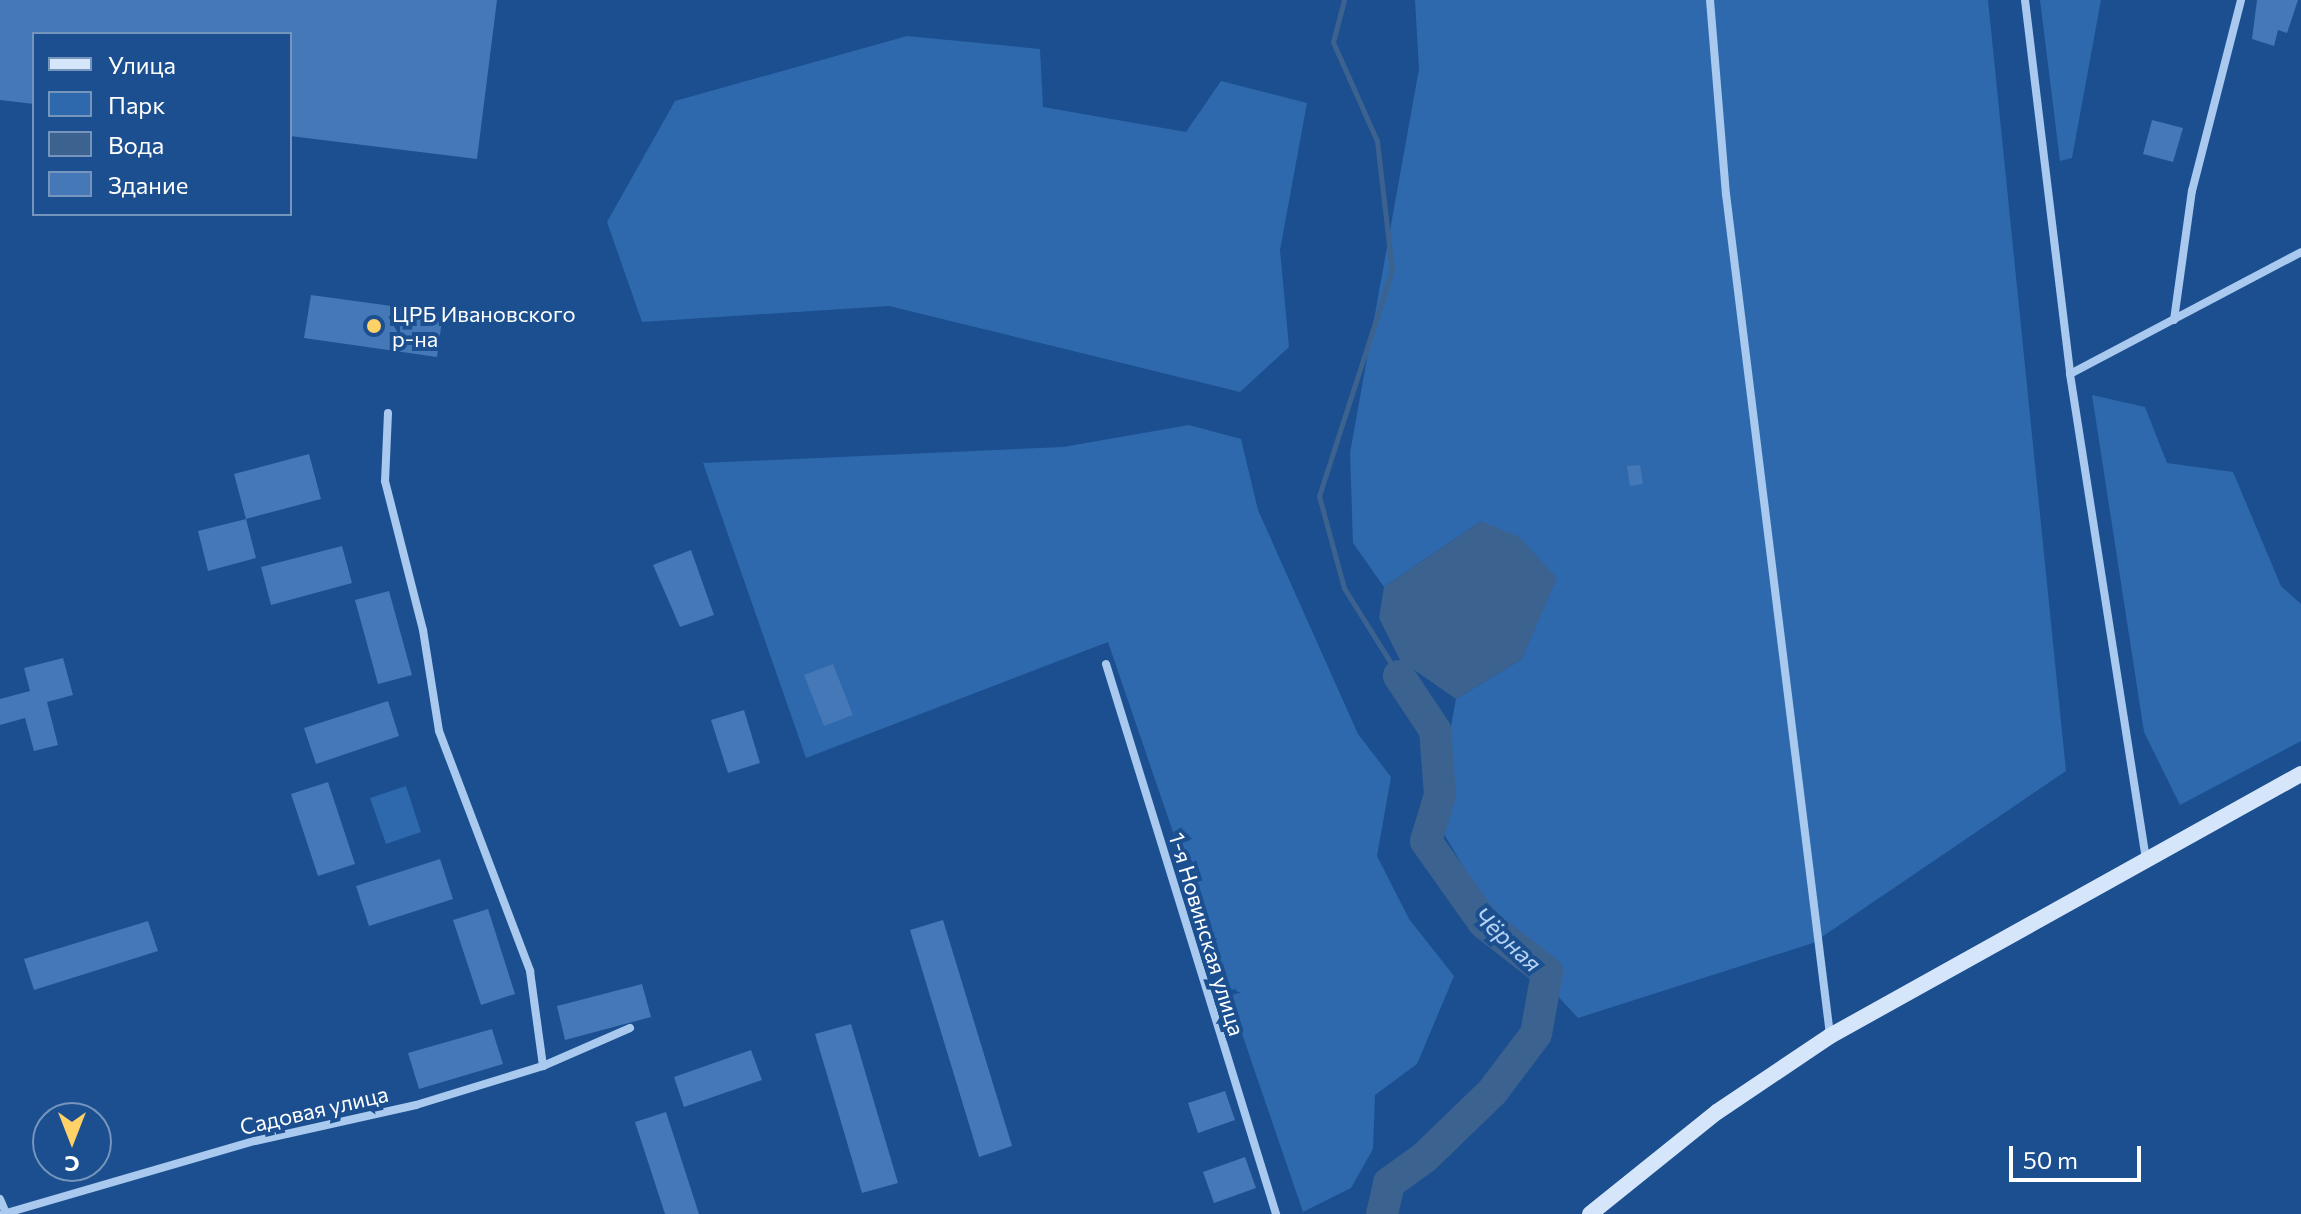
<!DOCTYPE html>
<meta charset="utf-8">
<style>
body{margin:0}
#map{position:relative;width:2301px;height:1214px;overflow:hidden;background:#1b4f8f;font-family:Commissioner,sans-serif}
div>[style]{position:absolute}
.green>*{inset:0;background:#2e69ad}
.water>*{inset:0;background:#3c6290}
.stream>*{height:5px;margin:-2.5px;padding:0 2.5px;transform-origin:2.5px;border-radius:2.5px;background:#3c6290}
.river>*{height:32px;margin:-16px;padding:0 16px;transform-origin:16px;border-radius:16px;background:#3c6290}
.building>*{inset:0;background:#4478b7}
.minor>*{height:8px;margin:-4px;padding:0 4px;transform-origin:4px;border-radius:4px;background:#a9c9ee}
.secondary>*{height:16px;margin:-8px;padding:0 8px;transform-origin:8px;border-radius:8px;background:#d6e6fa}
.dots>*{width:22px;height:22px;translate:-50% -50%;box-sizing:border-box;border:4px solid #1b4f8f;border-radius:50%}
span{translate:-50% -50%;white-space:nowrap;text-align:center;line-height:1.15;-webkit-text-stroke:8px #1b4f8f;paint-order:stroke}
.poi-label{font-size:22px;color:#fff}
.left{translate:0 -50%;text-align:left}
.street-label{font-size:22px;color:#fff}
.water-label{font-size:24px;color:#b5d3f5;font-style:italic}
.legend{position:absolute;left:32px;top:32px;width:260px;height:184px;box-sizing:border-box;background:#1b4f8f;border:2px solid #7695bc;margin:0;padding:10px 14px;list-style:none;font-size:24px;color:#fff}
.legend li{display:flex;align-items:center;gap:16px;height:40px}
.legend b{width:40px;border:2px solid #7695bc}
.north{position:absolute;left:32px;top:1102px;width:80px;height:80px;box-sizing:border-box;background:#1b4f8f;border:2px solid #7695bc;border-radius:50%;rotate:180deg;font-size:22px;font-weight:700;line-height:32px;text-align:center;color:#fff}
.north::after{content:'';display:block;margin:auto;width:28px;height:36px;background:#ffd166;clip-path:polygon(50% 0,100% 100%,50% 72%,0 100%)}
.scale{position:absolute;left:2009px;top:1146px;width:132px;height:36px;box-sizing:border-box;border:4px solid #fff;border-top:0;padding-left:10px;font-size:24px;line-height:28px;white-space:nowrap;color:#fff;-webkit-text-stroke:6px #1b4f8f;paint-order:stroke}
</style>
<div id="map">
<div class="green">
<i style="clip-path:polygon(1415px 0,1988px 0,2066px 771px,1813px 943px,1578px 1018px,1507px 941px,1434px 817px,1456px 699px,1522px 659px,1481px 521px,1384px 587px,1353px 543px,1350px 453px,1419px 69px)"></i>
<i style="clip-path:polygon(2040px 0,2101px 0,2072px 158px,2060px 161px)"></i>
<i style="clip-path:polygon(907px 36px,1040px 49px,1043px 107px,1186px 132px,1221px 81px,1307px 103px,1280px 250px,1289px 347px,1240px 392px,889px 306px,642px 322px,607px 222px,675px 101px)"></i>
<i style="clip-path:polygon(2092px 395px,2145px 407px,2167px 463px,2233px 472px,2281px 586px,2301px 604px,2301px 741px,2180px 805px,2144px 732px)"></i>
<i style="clip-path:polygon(1189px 425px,1241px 439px,1258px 510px,1358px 734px,1391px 777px,1377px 856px,1409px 919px,1454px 976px,1417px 1064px,1375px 1095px,1373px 1149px,1351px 1188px,1303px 1212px,1108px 642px,806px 758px,703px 463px,1063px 447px)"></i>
<i style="clip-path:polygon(406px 786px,421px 832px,386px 844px,370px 798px)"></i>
</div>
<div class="water">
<i style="clip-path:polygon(1481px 521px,1519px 537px,1557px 578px,1522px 659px,1456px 699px,1400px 660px,1379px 618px,1384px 587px)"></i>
</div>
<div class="stream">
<i style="left:1344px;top:0;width:43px;rotate:104.7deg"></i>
<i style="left:1333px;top:42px;width:108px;rotate:66deg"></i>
<i style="left:1377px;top:141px;width:130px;rotate:83.4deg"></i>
<i style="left:1392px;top:270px;width:237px;rotate:107.9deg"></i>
<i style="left:1319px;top:496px;width:95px;rotate:74.8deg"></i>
<i style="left:1344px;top:588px;width:104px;rotate:58deg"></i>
</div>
<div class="river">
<i style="left:1382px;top:1214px;width:32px;rotate:-77deg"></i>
<i style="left:1389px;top:1183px;width:44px;rotate:-35.8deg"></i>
<i style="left:1425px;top:1157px;width:95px;rotate:-44.1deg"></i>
<i style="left:1493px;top:1091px;width:71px;rotate:-53deg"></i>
<i style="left:1536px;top:1034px;width:63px;rotate:-79.9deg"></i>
<i style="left:1547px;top:972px;width:80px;rotate:-142.1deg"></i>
<i style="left:1484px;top:923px;width:100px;rotate:-125.3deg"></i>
<i style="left:1426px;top:841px;width:48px;rotate:-73.1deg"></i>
<i style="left:1440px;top:795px;width:65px;rotate:-94.4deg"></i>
<i style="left:1435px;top:730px;width:65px;rotate:-123.7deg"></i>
</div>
<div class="building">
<i style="clip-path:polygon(0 0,497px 0,477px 159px,290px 136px,290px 34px,34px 34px,34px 104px,0 100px)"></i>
<i style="clip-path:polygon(2257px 0,2298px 0,2287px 33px,2278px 30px,2274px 46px,2252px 39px)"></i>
<i style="clip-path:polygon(2152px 120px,2183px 128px,2173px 162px,2143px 154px)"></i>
<i style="clip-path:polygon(311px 295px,443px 313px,437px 357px,304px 338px)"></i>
<i style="clip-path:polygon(309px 454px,321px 499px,246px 519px,234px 474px)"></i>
<i style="clip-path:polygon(1640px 465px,1643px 484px,1630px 486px,1627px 466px)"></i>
<i style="clip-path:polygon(246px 519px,256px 558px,208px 571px,198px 531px)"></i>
<i style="clip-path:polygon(342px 546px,352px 583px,271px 605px,261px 567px)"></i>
<i style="clip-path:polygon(691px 550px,714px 615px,680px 627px,653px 565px)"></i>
<i style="clip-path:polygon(389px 591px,412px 675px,378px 684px,355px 600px)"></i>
<i style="clip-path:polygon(63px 658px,73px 695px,47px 702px,58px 745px,34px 751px,25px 718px,0 725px,0 699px,30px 691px,24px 668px)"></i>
<i style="clip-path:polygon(833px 664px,853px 715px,824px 726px,804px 675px)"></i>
<i style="clip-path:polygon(388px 701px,399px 736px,316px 764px,304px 728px)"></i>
<i style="clip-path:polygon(744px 710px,760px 763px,728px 773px,711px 720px)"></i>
<i style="clip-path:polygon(328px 782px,355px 864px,318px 876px,291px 794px)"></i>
<i style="clip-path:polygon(440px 859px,453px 899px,369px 926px,356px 886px)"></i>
<i style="clip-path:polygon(488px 909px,515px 994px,481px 1005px,453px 920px)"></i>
<i style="clip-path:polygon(943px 920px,1012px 1146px,979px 1157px,910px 930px)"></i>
<i style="clip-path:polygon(148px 921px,158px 951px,34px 990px,24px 959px)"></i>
<i style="clip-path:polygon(642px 984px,651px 1017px,565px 1040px,557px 1006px)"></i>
<i style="clip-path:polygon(851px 1024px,898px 1183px,862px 1193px,815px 1034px)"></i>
<i style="clip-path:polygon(492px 1029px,503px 1064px,419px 1089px,408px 1053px)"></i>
<i style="clip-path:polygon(751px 1050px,762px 1080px,684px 1107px,674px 1077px)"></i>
<i style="clip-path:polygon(1225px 1091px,1235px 1120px,1198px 1133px,1188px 1103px)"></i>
<i style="clip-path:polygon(666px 1112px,699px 1214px,665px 1214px,635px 1122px)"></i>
<i style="clip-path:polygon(1245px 1157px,1256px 1188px,1214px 1203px,1203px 1172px)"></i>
</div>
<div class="minor">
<i style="left:1710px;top:0;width:195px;rotate:85.3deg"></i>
<i style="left:1726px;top:194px;width:847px;rotate:82.95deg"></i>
<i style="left:2025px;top:0;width:377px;rotate:83.1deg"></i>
<i style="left:2070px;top:374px;width:491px;rotate:81.1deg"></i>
<i style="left:2174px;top:320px;width:130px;rotate:-82.1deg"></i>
<i style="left:2192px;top:191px;width:197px;rotate:-75.6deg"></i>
<i style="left:2070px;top:374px;width:261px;rotate:-27.8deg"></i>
<i style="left:388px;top:413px;width:68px;rotate:92.5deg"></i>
<i style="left:385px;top:481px;width:154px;rotate:75.7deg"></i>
<i style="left:423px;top:630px;width:102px;rotate:81deg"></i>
<i style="left:439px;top:731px;width:257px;rotate:69.2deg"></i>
<i style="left:530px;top:971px;width:96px;rotate:82.2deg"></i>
<i style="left:1106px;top:664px;width:576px;rotate:72.82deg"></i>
<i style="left:0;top:1199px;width:15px;rotate:67deg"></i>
<i style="left:3px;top:1214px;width:262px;rotate:-16.2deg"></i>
<i style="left:255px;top:1141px;width:165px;rotate:-12.6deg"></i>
<i style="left:416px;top:1105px;width:133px;rotate:-17.1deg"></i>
<i style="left:543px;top:1066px;width:95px;rotate:-23.6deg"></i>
</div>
<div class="secondary">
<i style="left:1590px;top:1214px;width:163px;rotate:-38.8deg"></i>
<i style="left:1717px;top:1112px;width:136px;rotate:-33.9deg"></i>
<i style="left:1830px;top:1036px;width:539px;rotate:-29.09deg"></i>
</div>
<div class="dots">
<i style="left:374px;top:326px;background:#ffd166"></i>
</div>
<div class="poi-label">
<span class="left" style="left:392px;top:326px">ЦРБ Ивановского<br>р-на</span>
</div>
<div class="street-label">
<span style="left:1207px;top:934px;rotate:73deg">1-я Новинская улица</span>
<span style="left:314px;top:1110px;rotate:-13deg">Садовая улица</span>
</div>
<div class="water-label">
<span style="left:1508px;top:939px;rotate:43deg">Чёрная</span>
</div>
<ul class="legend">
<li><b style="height:10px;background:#d6e6fa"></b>Улица</li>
<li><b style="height:22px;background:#2e69ad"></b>Парк</li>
<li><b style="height:22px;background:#3c6290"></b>Вода</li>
<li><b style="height:22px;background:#4478b7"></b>Здание</li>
</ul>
<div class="north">С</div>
<div class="scale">50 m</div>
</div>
